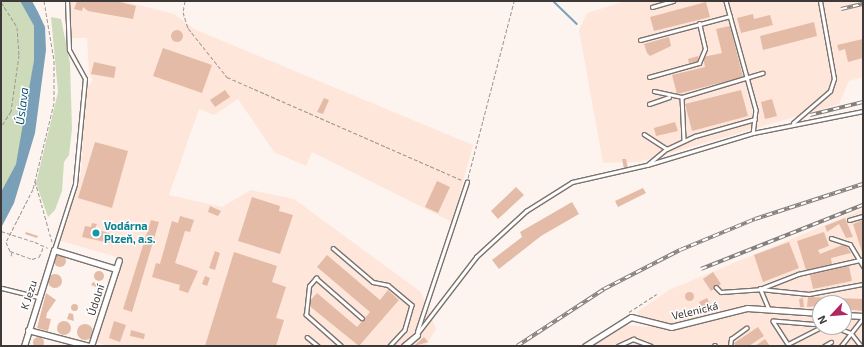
<!DOCTYPE html>
<meta charset="utf-8">
<style>
body{margin:0}
#map{position:relative;width:864px;height:347px;overflow:hidden;background:#fdf4ef;font-family:"Exo 2",sans-serif}
div>[style]{position:absolute}
.industrial>*{inset:0;background:#fee6db}
.green>*{inset:0;background:#cedbbb}
.water>*{inset:0;background:#7aa0b8}
.stream>*{height:2px;margin:-1px;padding:0 1px;transform-origin:1px;border-radius:1px;background:#7aa0b8}
.building>*{inset:0;background:#e4bba6}
.round{border-radius:50%}
.path>*{height:1px;margin-top:-0.5px;transform-origin:0;background:repeating-linear-gradient(90deg,#9d9794 0 4px,transparent 0 6px)}
.roads{filter:drop-shadow(1px 0 #7a726e) drop-shadow(-1px 0 #7a726e) drop-shadow(0 1px #7a726e) drop-shadow(0 -1px #7a726e)}
.service>*{height:2.5px;margin:-1.25px;padding:0 1.25px;transform-origin:1.25px;border-radius:1.25px;background:#fff}
.minor>*{height:5px;margin:-2.5px;padding:0 2.5px;transform-origin:2.5px;border-radius:2.5px;background:#fff}
.rail>*{height:3.5px;margin-top:-1.75px;transform-origin:0;background:repeating-linear-gradient(90deg,#fff 0 6px,#857f7d 0 12px);box-sizing:border-box;border-block:1px solid #857f7d}
.path-bridge>*{height:1px;margin-top:-0.5px;transform-origin:0;background:repeating-linear-gradient(90deg,#9d9794 0 4px,transparent 0 6px)}
.dots>*{width:11px;height:11px;translate:-50% -50%;box-sizing:border-box;border:2px solid #fff;border-radius:50%}
span{translate:-50% -50%;white-space:nowrap;text-align:center;line-height:1.15;-webkit-text-stroke:3px #fff;paint-order:stroke}
.culture-label{font-size:11px;color:#0d838f;font-weight:700}
.left{translate:0 -50%;text-align:left}
.street-label{font-size:11px;color:#3d3938}
.water-label{font-size:12px;color:#0b5174;font-style:italic}
.frame{position:absolute;inset:0;border:2px solid #3d3938;pointer-events:none}
.north{position:absolute;left:812px;top:295px;width:40px;height:40px;box-sizing:border-box;background:#fff;border:1px solid #b1b0af;border-radius:50%;rotate:244deg;font-size:11px;font-weight:700;line-height:16px;text-align:center;color:#3d3938}
.north::after{content:'';display:block;margin:auto;width:14px;height:18px;background:#b22660;clip-path:polygon(50% 0,100% 100%,50% 72%,0 100%)}
</style>
<div id="map">
<div class="industrial">
<i style="clip-path:polygon(70px 1px,123px 1px,174px 14px,194px 29px,473px 145px,452px 222px,312px 152px,306px 166px,274px 152px,238px 99px,214px 115px,199px 109px,169px 195px,222px 207px,251px 190px,294px 199px,421px 292px,436px 329px,426px 346px,109px 346px,96px 342px,124px 259px,61px 241px,81px 172px,86px 90px,93px 80px,89px 74px,87px 38px,70px 38px)"></i>
<i style="clip-path:polygon(626px 1px,863px 1px,863px 77px,849px 81px,839px 104px,639px 162px,603px 163px,579px 30px,587px 13px)"></i>
<i style="clip-path:polygon(evenodd,863px 209px,863px 346px,593px 346px,625px 325px,650px 327px,637px 312px,669px 290px,863px 209px,820px 303px,844px 303px,844px 327px,820px 327px,820px 303px)"></i>
</div>
<div class="green">
<i style="clip-path:polygon(1px 1px,20px 1px,34px 26px,34px 60px,23px 134px,16px 164px,1px 192px)"></i>
<i style="clip-path:polygon(51px 17px,61px 19px,70px 63px,72px 129px,69px 155px,64px 162px,62px 191px,55px 210px,48px 217px,36px 183px,58px 92px)"></i>
</div>
<div class="water">
<i style="clip-path:polygon(20px 1px,32px 1px,38px 12px,45px 27px,46px 50px,35px 133px,14px 203px,1px 228px,1px 192px,16px 164px,34px 60px,34px 26px)"></i>
</div>
<div class="stream">
<i style="left:553px;top:1px;width:33px;rotate:44deg"></i>
</div>
<div class="building">
<i style="clip-path:polygon(116px 1px,136px 6px,133px 19px,88px 11px,83px 7px,82px 11px,74px 9px,77px 1px)"></i>
<i style="clip-path:polygon(706px 2px,710px 17px,654px 31px,650px 17px)"></i>
<i style="clip-path:polygon(753px 14px,754px 19px,770px 15px,773px 25px,741px 33px,737px 18px)"></i>
<i style="clip-path:polygon(814px 22px,817px 36px,763px 50px,760px 36px)"></i>
<i style="clip-path:polygon(730px 26px,743px 77px,677px 94px,672px 75px,705px 67px,703px 57px,722px 53px,716px 29px)"></i>
<i class="round" style="left:171px;top:30px;width:12px;height:12px"></i>
<i style="clip-path:polygon(669px 37px,671px 46px,650px 56px,647px 53px,644px 44px)"></i>
<i style="clip-path:polygon(863px 39px,863px 58px,848px 62px,845px 49px,839px 51px,837px 45px)"></i>
<i style="clip-path:polygon(163px 48px,212px 65px,202px 93px,153px 76px)"></i>
<i style="clip-path:polygon(698px 56px,699px 61px,689px 63px,688px 59px)"></i>
<i style="clip-path:polygon(94px 62px,116px 67px,114px 78px,91px 74px)"></i>
<i style="clip-path:polygon(225px 90px,230px 97px,215px 107px,210px 100px)"></i>
<i style="clip-path:polygon(741px 90px,748px 116px,692px 131px,685px 104px)"></i>
<i style="clip-path:polygon(324px 98px,329px 100px,323px 114px,317px 112px)"></i>
<i style="clip-path:polygon(772px 99px,777px 116px,765px 119px,761px 102px)"></i>
<i style="clip-path:polygon(675px 122px,678px 131px,656px 136px,654px 128px)"></i>
<i style="clip-path:polygon(95px 142px,128px 151px,112px 208px,78px 198px)"></i>
<i style="clip-path:polygon(622px 159px,626px 159px,628px 168px,624px 169px)"></i>
<i style="clip-path:polygon(437px 181px,450px 187px,438px 213px,425px 207px)"></i>
<i style="clip-path:polygon(516px 187px,524px 195px,498px 219px,491px 211px)"></i>
<i style="clip-path:polygon(643px 188px,646px 193px,618px 207px,615px 201px)"></i>
<i style="clip-path:polygon(252px 197px,280px 206px,279px 211px,293px 215px,280px 254px,238px 241px)"></i>
<i style="clip-path:polygon(572px 202px,579px 214px,541px 236px,499px 269px,492px 260px,522px 237px,520px 232px)"></i>
<i style="clip-path:polygon(210px 206px,221px 211px,218px 216px,208px 212px)"></i>
<i style="clip-path:polygon(180px 216px,194px 220px,190px 232px,185px 231px,175px 263px,198px 271px,188px 293px,179px 290px,180px 285px,152px 277px,156px 263px,160px 264px,172px 221px,178px 223px)"></i>
<i style="clip-path:polygon(845px 218px,853px 237px,846px 238px,839px 224px,827px 232px,825px 226px)"></i>
<i style="clip-path:polygon(151px 220px,159px 222px,132px 312px,123px 309px)"></i>
<i style="clip-path:polygon(863px 220px,863px 255px,853px 224px)"></i>
<i style="clip-path:polygon(92px 223px,97px 224px,95px 229px,122px 237px,119px 245px,82px 237px,85px 226px,91px 227px)"></i>
<i style="clip-path:polygon(26px 232px,38px 236px,37px 238px,25px 234px)"></i>
<i style="clip-path:polygon(824px 232px,829px 246px,818px 250px,820px 254px,845px 244px,851px 253px,831px 258px,832px 264px,806px 270px,797px 241px)"></i>
<i style="clip-path:polygon(789px 242px,799px 268px,763px 282px,754px 255px)"></i>
<i style="clip-path:polygon(215px 251px,220px 253px,215px 270px,209px 268px)"></i>
<i style="clip-path:polygon(234px 252px,277px 266px,272px 282px,286px 287px,276px 318px,284px 320px,276px 346px,205px 346px)"></i>
<i class="round" style="left:54px;top:255px;width:12px;height:12px"></i>
<i style="clip-path:polygon(327px 255px,380px 300px,388px 290px,399px 300px,359px 346px,307px 304px,317px 293px,357px 327px,370px 312px,317px 267px)"></i>
<i style="clip-path:polygon(849px 266px,852px 281px,813px 289px,810px 275px)"></i>
<i class="round" style="left:94px;top:271px;width:10px;height:10px"></i>
<i style="clip-path:polygon(713px 272px,721px 284px,711px 291px,703px 279px)"></i>
<i class="round" style="left:48px;top:274px;width:14px;height:14px"></i>
<i style="clip-path:polygon(205px 276px,210px 278px,207px 286px,202px 284px)"></i>
<i style="clip-path:polygon(93px 282px,105px 286px,104px 290px,91px 285px)"></i>
<i class="round" style="left:684.5px;top:291.5px;width:9px;height:9px"></i>
<i style="clip-path:polygon(46px 293px,56px 300px,47px 313px,46px 318px,51px 319px,48px 331px,37px 328px)"></i>
<i style="clip-path:polygon(808px 297px,863px 299px,863px 311px,844px 309px,844px 303px,807px 307px)"></i>
<i style="clip-path:polygon(707px 298px,712px 307px,704px 311px,699px 302px)"></i>
<i style="clip-path:polygon(803px 298px,804px 307px,800px 307px,799px 299px)"></i>
<i class="round" style="left:70.5px;top:303.5px;width:7px;height:7px"></i>
<i style="clip-path:polygon(686px 310px,688px 313px,680px 317px,678px 314px)"></i>
<i style="clip-path:polygon(69px 313px,73px 314px,74px 321px,67px 319px)"></i>
<i style="clip-path:polygon(114px 321px,126px 325px,120px 342px,109px 338px)"></i>
<i class="round" style="left:57px;top:321px;width:14px;height:14px"></i>
<i class="round" style="left:77px;top:324px;width:16px;height:16px"></i>
<i style="clip-path:polygon(758px 327px,764px 336px,749px 346px,736px 346px,734px 343px)"></i>
<i style="clip-path:polygon(131px 330px,145px 334px,144px 339px,130px 336px)"></i>
<i class="round" style="left:32.5px;top:336.5px;width:11px;height:11px"></i>
<i style="clip-path:polygon(424px 337px,428px 342px,414px 346px)"></i>
<i style="clip-path:polygon(765px 339px,770px 346px,755px 346px)"></i>
</div>
<div class="path">
<i style="left:44px;top:1px;width:60px;rotate:80.4deg"></i>
<i style="left:54px;top:60px;width:43px;rotate:90deg"></i>
<i style="left:54px;top:103px;width:89px;rotate:103.7deg"></i>
<i style="left:33px;top:189px;width:59px;rotate:117deg"></i>
<i style="left:6px;top:242px;width:10px;rotate:66deg"></i>
<i style="left:10px;top:251px;width:23px;rotate:20deg"></i>
<i style="left:32px;top:259px;width:7px;rotate:-16deg"></i>
<i style="left:39px;top:257px;width:12px;rotate:-66deg"></i>
<i style="left:185px;top:1px;width:11px;rotate:100deg"></i>
<i style="left:183px;top:12px;width:17px;rotate:73deg"></i>
<i style="left:188px;top:28px;width:63px;rotate:51.5deg"></i>
<i style="left:227px;top:77px;width:257px;rotate:23.7deg"></i>
<i style="left:1px;top:2px;width:30px;rotate:57deg"></i>
<i style="left:17px;top:27px;width:28px;rotate:86deg"></i>
<i style="left:19px;top:55px;width:57px;rotate:98.1deg"></i>
<i style="left:11px;top:111px;width:19px;rotate:122deg"></i>
<i style="left:468px;top:178px;width:183px;rotate:-75.4deg"></i>
<i style="left:35px;top:181px;width:63px;rotate:74.4deg"></i>
<i style="left:35px;top:242px;width:14px;rotate:25deg"></i>
<i style="left:11px;top:256px;width:4px;rotate:-76deg"></i>
<i style="left:629px;top:312px;width:33px;rotate:-33deg"></i>
</div>
<div class="roads">
<div class="service">
<i style="left:726px;top:1px;width:113px;rotate:74.6deg"></i>
<i style="left:756px;top:110px;width:23px;rotate:97deg"></i>
<i style="left:652px;top:7px;width:22px;rotate:-16deg"></i>
<i style="left:640px;top:40px;width:93px;rotate:-14.9deg"></i>
<i style="left:649px;top:77px;width:52px;rotate:-15.6deg"></i>
<i style="left:699px;top:63px;width:15px;rotate:-67deg"></i>
<i style="left:705px;top:49px;width:26px;rotate:-103deg"></i>
<i style="left:654px;top:91px;width:29px;rotate:12deg"></i>
<i style="left:682px;top:97px;width:84px;rotate:-16.7deg"></i>
<i style="left:682px;top:97px;width:43px;rotate:87.3deg"></i>
<i style="left:649px;top:104px;width:21px;rotate:-19deg"></i>
<i style="left:793px;top:123px;width:49px;rotate:-40.9deg"></i>
<i style="left:830px;top:91px;width:13px;rotate:-72deg"></i>
<i style="left:834px;top:79px;width:79px;rotate:-100.2deg"></i>
<i style="left:644px;top:134px;width:27px;rotate:33deg"></i>
<i style="left:667px;top:149px;width:23px;rotate:140deg"></i>
<i style="left:667px;top:149px;width:31px;rotate:-25deg"></i>
<i style="left:695px;top:136px;width:62px;rotate:-15.8deg"></i>
<i style="left:849px;top:220px;width:15px;rotate:-16deg"></i>
<i style="left:831px;top:238px;width:20px;rotate:18deg"></i>
<i style="left:850px;top:244px;width:26px;rotate:59deg"></i>
<i style="left:333px;top:248px;width:52px;rotate:40.4deg"></i>
<i style="left:373px;top:282px;width:15px;rotate:11deg"></i>
<i style="left:388px;top:285px;width:31px;rotate:40deg"></i>
<i style="left:412px;top:305px;width:26px;rotate:106deg"></i>
<i style="left:405px;top:330px;width:22px;rotate:133deg"></i>
<i style="left:54px;top:250px;width:69px;rotate:-72.3deg"></i>
<i style="left:75px;top:184px;width:105px;rotate:-84.6deg"></i>
<i style="left:85px;top:79px;width:33px;rotate:-119deg"></i>
<i style="left:69px;top:50px;width:49px;rotate:-92.3deg"></i>
<i style="left:716px;top:287px;width:7px;rotate:45deg"></i>
<i style="left:721px;top:292px;width:39px;rotate:-4deg"></i>
<i style="left:760px;top:289px;width:49px;rotate:5.8deg"></i>
<i style="left:809px;top:294px;width:55px;rotate:-10.5deg"></i>
<i style="left:2px;top:288px;width:37px;rotate:14deg"></i>
<i style="left:768px;top:308px;width:21px;rotate:-113deg"></i>
<i style="left:760px;top:289px;width:41px;rotate:-21.5deg"></i>
<i style="left:798px;top:274px;width:64px;rotate:-12.7deg"></i>
<i style="left:820px;top:325px;width:47px;rotate:-175.1deg"></i>
<i style="left:773px;top:321px;width:27px;rotate:57deg"></i>
<i style="left:788px;top:344px;width:38px;rotate:-27deg"></i>
<i style="left:835px;top:327px;width:17px;rotate:21deg"></i>
<i style="left:851px;top:333px;width:16px;rotate:52deg"></i>
<i style="left:417px;top:332px;width:158px;rotate:-71.6deg"></i>
<i style="left:417px;top:334px;width:97px;rotate:-52.5deg"></i>
<i style="left:476px;top:257px;width:68px;rotate:-42.6deg"></i>
<i style="left:526px;top:211px;width:54px;rotate:-32.2deg"></i>
<i style="left:572px;top:182px;width:77px;rotate:-12.8deg"></i>
<i style="left:647px;top:165px;width:111px;rotate:-16.8deg"></i>
<i style="left:753px;top:133px;width:112px;rotate:-11.3deg"></i>
<i style="left:307px;top:337px;width:14px;rotate:39deg"></i>
<i style="left:715px;top:345px;width:1px;rotate:90deg"></i>
<i style="left:341px;top:346px;width:47px;rotate:-138.5deg"></i>
<i style="left:306px;top:315px;width:29px;rotate:-84deg"></i>
<i style="left:309px;top:286px;width:11px;rotate:-49deg"></i>
<i style="left:316px;top:278px;width:61px;rotate:41deg"></i>
<i style="left:618px;top:346px;width:17px;rotate:-25deg"></i>
<i style="left:633px;top:339px;width:19px;rotate:21deg"></i>
<i style="left:730px;top:346px;width:7px;rotate:-82deg"></i>
<i style="left:731px;top:339px;width:19px;rotate:-36deg"></i>
<i style="left:824px;top:346px;width:8px;rotate:-30deg"></i>
<i style="left:841px;top:346px;width:36px;rotate:-52deg"></i>
</div>
<div class="minor">
<i style="left:844px;top:315px;width:19px;rotate:3deg"></i>
<i style="left:28px;top:330px;width:63px;rotate:14.7deg"></i>
<i style="left:24px;top:346px;width:101px;rotate:-72.6deg"></i>
<i style="left:54px;top:250px;width:65px;rotate:17deg"></i>
<i style="left:91px;top:346px;width:90px;rotate:-72deg"></i>
<i style="left:404px;top:346px;width:17px;rotate:-40deg"></i>
<i style="left:585px;top:346px;width:54px;rotate:-32.2deg"></i>
<i style="left:631px;top:317px;width:41px;rotate:14deg"></i>
<i style="left:671px;top:327px;width:78px;rotate:-14deg"></i>
<i style="left:747px;top:308px;width:73px;rotate:3.9deg"></i>
</div>
</div>
<div class="rail">
<i style="left:841px;top:9px;width:23px;rotate:-13deg"></i>
<i style="left:810px;top:115px;width:55px;rotate:-13.8deg"></i>
<i style="left:701px;top:269px;width:174px;rotate:-21.6deg"></i>
<i style="left:517px;top:346px;width:104px;rotate:-33.2deg"></i>
<i style="left:604px;top:289px;width:85px;rotate:-27.2deg"></i>
<i style="left:680px;top:250px;width:81px;rotate:-22.5deg"></i>
<i style="left:755px;top:219px;width:114px;rotate:-18deg"></i>
</div>
<div class="path-bridge">
<i style="left:1px;top:231px;width:36px;rotate:18deg"></i>
</div>
<div class="dots">
<i style="left:96px;top:233px;background:#0f9aa8"></i>
</div>
<div class="culture-label">
<span class="left" style="left:104px;top:233px">Vodárna<br>Plzeň, a.s.</span>
</div>
<div class="street-label">
<span style="left:29px;top:295px;rotate:-72deg">K Jezu</span>
<span style="left:96px;top:300px;rotate:-72deg">Údolní</span>
<span style="left:695px;top:311px;rotate:-13deg">Velenická</span>
</div>
<div class="water-label">
<span style="left:22px;top:106px;rotate:-83deg">Úslava</span>
</div>
<div class="frame"></div>
<div class="north">N</div>
</div>
